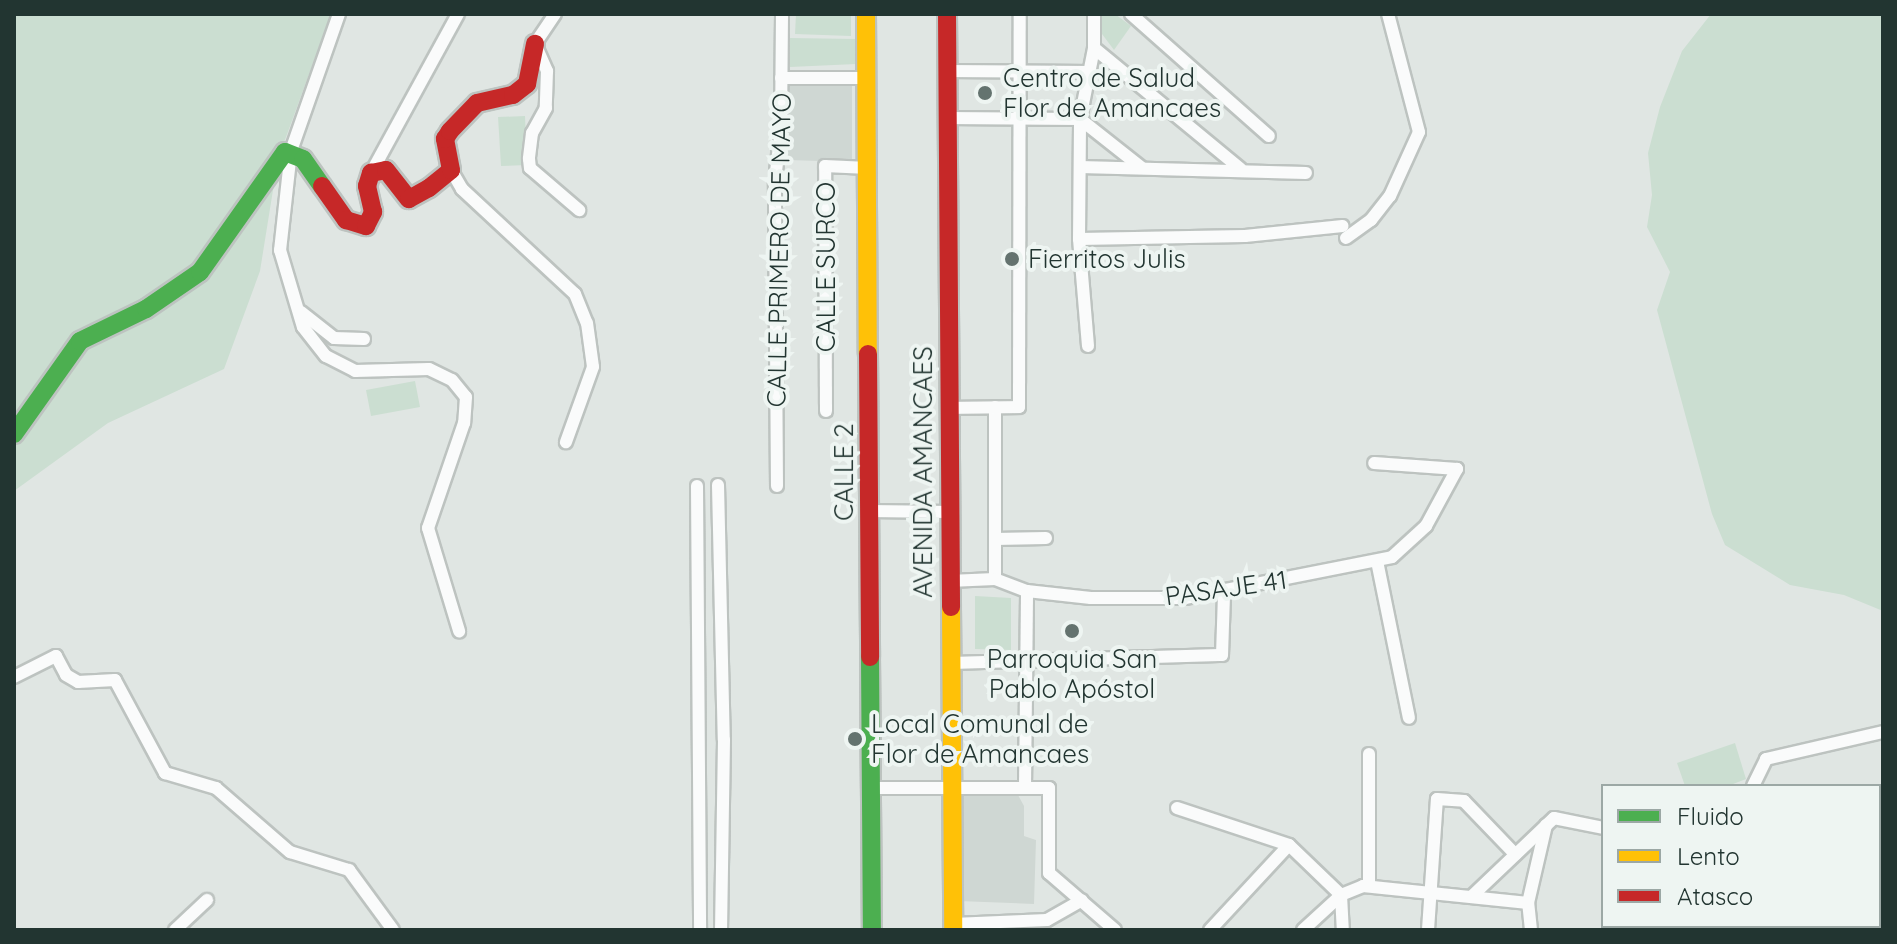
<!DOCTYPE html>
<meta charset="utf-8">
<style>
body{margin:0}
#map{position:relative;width:1897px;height:944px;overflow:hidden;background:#e0e6e3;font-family:Quicksand,sans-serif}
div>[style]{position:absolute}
.built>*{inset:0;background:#cfd7d3}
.green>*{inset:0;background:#cbded1}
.roads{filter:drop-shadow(2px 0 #bdc3c0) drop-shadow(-2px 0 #bdc3c0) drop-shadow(0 2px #bdc3c0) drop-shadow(0 -2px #bdc3c0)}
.street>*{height:12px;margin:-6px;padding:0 6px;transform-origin:6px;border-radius:6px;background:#fafbfb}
.fast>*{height:18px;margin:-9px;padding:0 9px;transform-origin:9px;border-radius:9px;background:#4caf50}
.slow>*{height:18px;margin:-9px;padding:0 9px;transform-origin:9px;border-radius:9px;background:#ffc107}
.jam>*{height:18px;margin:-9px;padding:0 9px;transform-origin:9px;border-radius:9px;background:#c62828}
.dots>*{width:22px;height:22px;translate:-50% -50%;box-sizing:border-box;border:4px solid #eef5f2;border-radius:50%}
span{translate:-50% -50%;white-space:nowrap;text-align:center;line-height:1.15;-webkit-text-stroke:8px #eef5f2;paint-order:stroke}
.poi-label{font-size:26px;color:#223531}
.left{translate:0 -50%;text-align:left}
.street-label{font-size:26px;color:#223531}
.frame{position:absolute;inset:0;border:16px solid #223531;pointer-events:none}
.legend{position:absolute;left:1601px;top:784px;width:280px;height:144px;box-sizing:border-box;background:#eef5f2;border:2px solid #9ca8a5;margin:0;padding:10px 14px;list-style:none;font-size:24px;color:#223531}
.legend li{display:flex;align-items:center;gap:16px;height:40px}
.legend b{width:40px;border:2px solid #9ca8a5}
</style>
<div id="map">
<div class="built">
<i style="clip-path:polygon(788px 84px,852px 84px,852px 162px,788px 160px)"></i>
<i style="clip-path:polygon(962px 793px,1018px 795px,1024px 806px,1024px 836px,1036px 840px,1034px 904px,958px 901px)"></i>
</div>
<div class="green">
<i style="clip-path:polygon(14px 14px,331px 14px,278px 159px,260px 271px,224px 369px,108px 423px,14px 491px)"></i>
<i style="clip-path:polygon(796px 14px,851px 14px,851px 36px,795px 34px)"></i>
<i style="clip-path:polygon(1100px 14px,1115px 14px,1131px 26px,1114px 50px,1096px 26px)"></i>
<i style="clip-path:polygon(1711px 14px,1883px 14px,1883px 611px,1844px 595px,1790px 585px,1725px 545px,1712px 514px,1657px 310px,1670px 272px,1647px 227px,1652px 195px,1648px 153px,1660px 107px,1682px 51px)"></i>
<i style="clip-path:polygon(789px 38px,856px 39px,856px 64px,790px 67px)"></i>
<i style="clip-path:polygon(525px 116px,527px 165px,501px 166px,498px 117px)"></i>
<i style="clip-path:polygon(415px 381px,420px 407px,371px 416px,366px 390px)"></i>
<i style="clip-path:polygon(975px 596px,1011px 598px,1011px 650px,975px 649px)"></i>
<i style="clip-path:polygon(1735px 743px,1746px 779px,1728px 786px,1685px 786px,1677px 763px)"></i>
<i style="clip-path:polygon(1883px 814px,1883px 930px,1870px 926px,1879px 926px)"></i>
</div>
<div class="roads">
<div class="street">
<i style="left:339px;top:14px;width:145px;rotate:109.3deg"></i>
<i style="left:291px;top:151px;width:100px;rotate:96.3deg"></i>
<i style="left:280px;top:250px;width:80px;rotate:73.4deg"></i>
<i style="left:303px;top:327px;width:37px;rotate:52deg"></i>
<i style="left:326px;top:356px;width:33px;rotate:27deg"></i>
<i style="left:355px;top:371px;width:74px;rotate:-1.5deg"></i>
<i style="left:429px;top:369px;width:25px;rotate:26deg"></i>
<i style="left:452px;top:380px;width:22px;rotate:51deg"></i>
<i style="left:466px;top:397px;width:26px;rotate:94deg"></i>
<i style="left:464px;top:423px;width:111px;rotate:108.9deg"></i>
<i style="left:428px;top:528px;width:108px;rotate:73.2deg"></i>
<i style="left:555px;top:14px;width:36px;rotate:124deg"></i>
<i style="left:535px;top:44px;width:30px;rotate:66deg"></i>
<i style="left:547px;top:71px;width:37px;rotate:92deg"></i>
<i style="left:546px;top:108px;width:29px;rotate:119deg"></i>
<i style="left:532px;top:133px;width:26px;rotate:97deg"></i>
<i style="left:529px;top:159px;width:9px;rotate:84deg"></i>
<i style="left:530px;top:168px;width:65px;rotate:40.6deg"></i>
<i style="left:1131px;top:14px;width:184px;rotate:41.5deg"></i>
<i style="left:1094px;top:48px;width:190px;rotate:39.5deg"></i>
<i style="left:947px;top:71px;width:144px;rotate:0.4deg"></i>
<i style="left:781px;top:78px;width:86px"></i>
<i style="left:946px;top:118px;width:134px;rotate:0.4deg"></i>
<i style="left:1080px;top:119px;width:79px;rotate:38.3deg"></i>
<i style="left:1080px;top:167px;width:226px;rotate:1.5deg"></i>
<i style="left:451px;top:170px;width:22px;rotate:60deg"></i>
<i style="left:462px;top:189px;width:154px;rotate:42.9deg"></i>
<i style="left:575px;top:294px;width:31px;rotate:68deg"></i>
<i style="left:587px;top:323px;width:44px;rotate:82.2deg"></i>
<i style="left:593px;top:367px;width:80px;rotate:109.8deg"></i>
<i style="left:371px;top:173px;width:181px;rotate:-61.3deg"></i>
<i style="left:1346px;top:238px;width:31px;rotate:-36deg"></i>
<i style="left:1371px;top:220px;width:31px;rotate:-52deg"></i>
<i style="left:1390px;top:196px;width:70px;rotate:-65.6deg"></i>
<i style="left:1419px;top:132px;width:122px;rotate:-104.7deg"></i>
<i style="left:1079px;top:239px;width:166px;rotate:-1deg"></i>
<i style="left:1245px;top:236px;width:98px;rotate:-5.9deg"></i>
<i style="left:301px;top:312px;width:42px;rotate:38.2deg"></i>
<i style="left:334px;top:338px;width:30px;rotate:2deg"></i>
<i style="left:1088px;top:346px;width:107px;rotate:-94.8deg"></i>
<i style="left:1079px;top:239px;width:120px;rotate:-89.5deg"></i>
<i style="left:1080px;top:119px;width:72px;rotate:-78.8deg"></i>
<i style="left:1094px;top:48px;width:34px;rotate:-90deg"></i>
<i style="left:995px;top:407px;width:172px;rotate:90deg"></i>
<i style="left:949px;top:408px;width:70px;rotate:-0.8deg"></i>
<i style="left:1019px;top:407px;width:393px;rotate:-89.9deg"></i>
<i style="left:826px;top:411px;width:245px;rotate:-90.2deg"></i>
<i style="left:825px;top:166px;width:43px;rotate:2.7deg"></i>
<i style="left:718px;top:485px;width:255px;rotate:88.7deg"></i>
<i style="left:724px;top:740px;width:190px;rotate:90.9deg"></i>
<i style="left:697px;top:486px;width:444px;rotate:89.6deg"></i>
<i style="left:777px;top:486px;width:306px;rotate:-90.4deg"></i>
<i style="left:775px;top:180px;width:51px;rotate:-83.3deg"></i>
<i style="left:781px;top:129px;width:115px;rotate:-89.5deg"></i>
<i style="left:869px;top:511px;width:80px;rotate:0.7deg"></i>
<i style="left:995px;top:539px;width:51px;rotate:-1.1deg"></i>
<i style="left:1377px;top:561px;width:160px;rotate:78.5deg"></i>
<i style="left:949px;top:581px;width:46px;rotate:-2.5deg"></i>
<i style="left:995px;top:579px;width:34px;rotate:21deg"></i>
<i style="left:1027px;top:591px;width:64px;rotate:6.2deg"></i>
<i style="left:1091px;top:598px;width:94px"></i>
<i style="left:1185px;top:598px;width:211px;rotate:-11.2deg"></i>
<i style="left:1392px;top:557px;width:46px;rotate:-42.4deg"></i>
<i style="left:1426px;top:526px;width:65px;rotate:-61.5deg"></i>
<i style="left:1457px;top:469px;width:83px;rotate:-175.9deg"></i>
<i style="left:949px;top:663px;width:273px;rotate:-1.7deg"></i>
<i style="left:1222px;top:655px;width:61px;rotate:-88.1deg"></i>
<i style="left:14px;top:677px;width:47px;rotate:-26.6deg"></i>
<i style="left:56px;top:656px;width:21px;rotate:62deg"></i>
<i style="left:66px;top:675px;width:14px;rotate:30deg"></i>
<i style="left:78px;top:682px;width:37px;rotate:-3deg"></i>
<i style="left:115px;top:680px;width:106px;rotate:61.7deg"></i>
<i style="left:165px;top:773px;width:53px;rotate:16.4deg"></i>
<i style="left:216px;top:788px;width:98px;rotate:40.9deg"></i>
<i style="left:290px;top:852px;width:62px;rotate:17deg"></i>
<i style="left:349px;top:870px;width:74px;rotate:53.7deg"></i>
<i style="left:1369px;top:754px;width:131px;rotate:90deg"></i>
<i style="left:1753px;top:786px;width:30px;rotate:-64deg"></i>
<i style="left:1766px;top:759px;width:120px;rotate:-13deg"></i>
<i style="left:1025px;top:787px;width:196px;rotate:-89.4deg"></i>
<i style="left:871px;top:788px;width:178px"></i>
<i style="left:1049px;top:788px;width:85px;rotate:90deg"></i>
<i style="left:1049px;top:873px;width:87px;rotate:40.8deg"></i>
<i style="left:1177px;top:808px;width:118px;rotate:18.3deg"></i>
<i style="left:1289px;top:845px;width:72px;rotate:43.9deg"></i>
<i style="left:1341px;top:895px;width:35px;rotate:87deg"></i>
<i style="left:1472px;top:896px;width:113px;rotate:-43.6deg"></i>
<i style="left:1554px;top:818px;width:50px;rotate:11.5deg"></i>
<i style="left:953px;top:924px;width:94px;rotate:-2.4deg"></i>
<i style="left:1047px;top:920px;width:40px;rotate:-29.7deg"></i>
<i style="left:175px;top:930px;width:44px;rotate:-43.2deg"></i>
<i style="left:1210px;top:930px;width:116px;rotate:-47.1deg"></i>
<i style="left:1303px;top:930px;width:52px;rotate:-42.6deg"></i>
<i style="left:1341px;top:895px;width:24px;rotate:-22deg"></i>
<i style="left:1363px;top:886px;width:166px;rotate:5.9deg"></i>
<i style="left:1428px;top:930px;width:131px;rotate:-86.1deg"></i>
<i style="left:1437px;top:799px;width:27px;rotate:4deg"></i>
<i style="left:1464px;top:801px;width:74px;rotate:46.1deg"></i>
<i style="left:1531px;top:930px;width:27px;rotate:-96deg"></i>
<i style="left:1528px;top:903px;width:80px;rotate:-77deg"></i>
</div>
<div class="fast">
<i style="left:14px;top:434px;width:114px;rotate:-54.6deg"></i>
<i style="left:80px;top:341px;width:73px;rotate:-25.9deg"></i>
<i style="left:146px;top:309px;width:65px;rotate:-34.4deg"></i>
<i style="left:200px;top:272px;width:147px;rotate:-54.7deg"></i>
<i style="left:285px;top:152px;width:19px;rotate:21deg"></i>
<i style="left:303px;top:159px;width:33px;rotate:55deg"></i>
<i style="left:870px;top:657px;width:273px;rotate:89.6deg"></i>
</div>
<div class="slow">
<i style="left:866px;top:14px;width:340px;rotate:89.7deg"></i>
<i style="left:951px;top:607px;width:323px;rotate:89.6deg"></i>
</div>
<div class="jam">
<i style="left:947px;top:14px;width:593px;rotate:89.61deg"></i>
<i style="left:322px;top:186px;width:42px;rotate:54.8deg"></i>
<i style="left:346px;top:220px;width:21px;rotate:17deg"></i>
<i style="left:366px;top:226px;width:16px;rotate:-63deg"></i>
<i style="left:373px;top:212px;width:27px;rotate:-103deg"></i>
<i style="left:367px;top:186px;width:14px;rotate:-73deg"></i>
<i style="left:371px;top:173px;width:15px;rotate:-11deg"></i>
<i style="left:386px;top:170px;width:37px;rotate:52deg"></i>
<i style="left:409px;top:199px;width:23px;rotate:-29deg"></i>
<i style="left:429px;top:188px;width:28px;rotate:-39deg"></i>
<i style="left:451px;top:170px;width:32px;rotate:-101deg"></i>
<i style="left:445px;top:139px;width:9px;rotate:-58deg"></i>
<i style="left:450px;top:131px;width:39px;rotate:-46deg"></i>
<i style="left:477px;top:103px;width:37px;rotate:-13deg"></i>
<i style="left:513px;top:95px;width:18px;rotate:-38deg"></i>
<i style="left:527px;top:84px;width:41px;rotate:-78.7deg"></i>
<i style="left:868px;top:354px;width:303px;rotate:89.6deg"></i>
</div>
</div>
<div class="dots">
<i style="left:985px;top:93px;background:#64736f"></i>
<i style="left:1012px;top:259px;background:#64736f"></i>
<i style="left:1072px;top:631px;background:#64736f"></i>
<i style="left:855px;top:739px;background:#64736f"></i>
</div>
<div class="poi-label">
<span class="left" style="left:1003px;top:93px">Centro de Salud<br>Flor de Amancaes</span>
<span class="left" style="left:1028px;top:259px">Fierritos Julis</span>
<span style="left:1072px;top:674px">Parroquia San<br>Pablo Apóstol</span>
<span class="left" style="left:871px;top:739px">Local Comunal de<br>Flor de Amancaes</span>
</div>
<div class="street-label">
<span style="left:779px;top:250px;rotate:-89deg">CALLE PRIMERO DE MAYO</span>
<span style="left:826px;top:267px;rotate:-90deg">CALLE SURCO</span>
<span style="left:844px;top:472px;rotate:-90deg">CALLE 2</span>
<span style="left:923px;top:472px;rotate:-90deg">AVENIDA AMANCAES</span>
<span style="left:1226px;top:588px;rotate:-8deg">PASAJE 41</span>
</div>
<div class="frame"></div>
<ul class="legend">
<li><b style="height:10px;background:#4caf50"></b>Fluido</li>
<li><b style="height:10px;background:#ffc107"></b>Lento</li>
<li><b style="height:10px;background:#c62828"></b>Atasco</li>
</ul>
</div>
